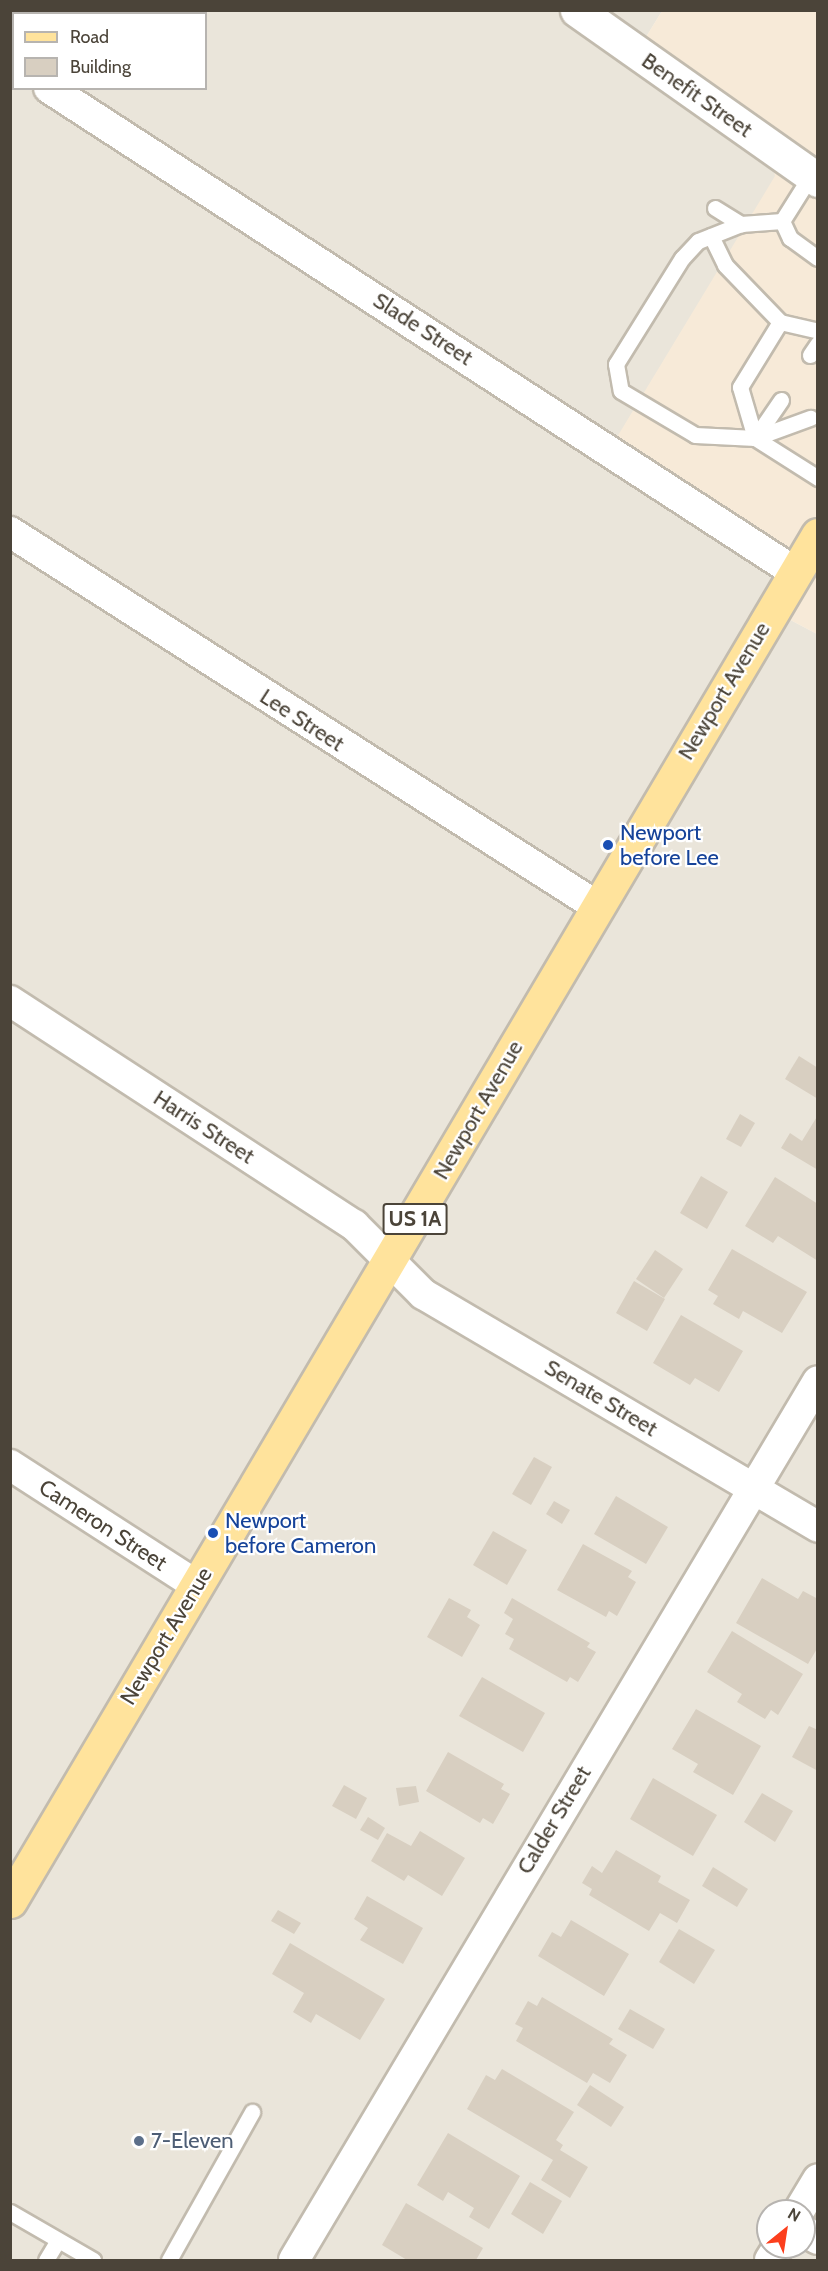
<!DOCTYPE html>
<style>
body{margin:0}
#map{position:relative;width:828px;height:2271px;overflow:hidden;background:#f6f3ec;font-family:Cabin,sans-serif}
div>[style]{position:absolute}
.residential>*{inset:0;background:#eae5da}
.commercial>*{inset:0;background:#f7ead8}
.building>*{inset:0;background:#d8cfc1}
.roads{filter:drop-shadow(2px 0 #c2bbae) drop-shadow(-2px 0 #c2bbae) drop-shadow(0 2px #c2bbae) drop-shadow(0 -2px #c2bbae)}
.service>*{height:15px;margin:-7.5px;padding:0 7.5px;transform-origin:7.5px;border-radius:7.5px;background:#fff}
.minor>*{height:30px;margin:-15px;padding:0 15px;transform-origin:15px;border-radius:15px;background:#fff}
.tertiary>*{height:33px;margin:-16.5px;padding:0 16.5px;transform-origin:16.5px;border-radius:16.5px;background:#fff}
.primary>*{height:33px;margin:-16.5px;padding:0 16.5px;transform-origin:16.5px;border-radius:16.5px;background:#ffe39c}
.dots>*{width:16px;height:16px;translate:-50% -50%;box-sizing:border-box;border:3px solid #fff;border-radius:50%}
span{translate:-50% -50%;white-space:nowrap;text-align:center;line-height:1.15;-webkit-text-stroke:4.5px #fff;paint-order:stroke}
.shield-label span{padding:2px 4px;background:#fff;border:2px solid;border-radius:4px;-webkit-text-stroke-width:0}
.shield-label{font-size:21px;color:#4b4439;font-weight:700}
.street-label{font-size:22px;color:#4b4439}
.transit-label{font-size:22px;color:#164399}
.left{translate:0 -50%;text-align:left}
.service-label{font-size:22px;color:#4e5e75}
.frame{position:absolute;inset:0;border:12px solid #4b4439;pointer-events:none}
.legend{position:absolute;left:12px;top:12px;width:195px;height:78px;box-sizing:border-box;background:#fff;border:2px solid #b7b4b0;margin:0;padding:8px 10px;list-style:none;font-size:18px;color:#4b4439}
.legend li{display:flex;align-items:center;gap:12px;height:30px}
.legend b{width:30px;border:2px solid #b7b4b0}
.north{position:absolute;left:756px;top:2199px;width:60px;height:60px;box-sizing:border-box;background:#fff;border:2px solid #b7b4b0;border-radius:50%;rotate:30deg;font-size:16px;font-weight:700;line-height:24px;text-align:center;color:#4b4439}
.north::after{content:'';display:block;margin:auto;width:21px;height:27px;background:#fc3f1d;clip-path:polygon(50% 0,100% 100%,50% 72%,0 100%)}
</style>
<div id="map">
<div class="residential">
<i style="clip-path:polygon(evenodd,11px 11px,662px 11px,633px 58px,773px 168px,776px 176px,608px 453px,789px 584px,779px 614px,817px 634px,817px 2260px,11px 2260px,11px 11px,14px 14px,206px 14px,206px 88px,14px 88px,14px 14px,11px 11px,768px 2211px,804px 2211px,804px 2247px,768px 2247px,768px 2211px)"></i>
</div>
<div class="commercial">
<i style="clip-path:polygon(662px 11px,817px 11px,817px 634px,779px 614px,789px 584px,608px 452px,775px 176px,773px 168px,633px 58px)"></i>
</div>
<div class="building">
<i style="clip-path:polygon(799px 1056px,818px 1068px,818px 1099px,785px 1079px)"></i>
<i style="clip-path:polygon(740px 1114px,755px 1123px,741px 1147px,726px 1139px)"></i>
<i style="clip-path:polygon(818px 1115px,818px 1170px,781px 1148px,790px 1133px,802px 1141px)"></i>
<i style="clip-path:polygon(701px 1176px,728px 1192px,707px 1229px,680px 1213px)"></i>
<i style="clip-path:polygon(775px 1177px,818px 1204px,818px 1261px,778px 1236px,773px 1243px,745px 1226px)"></i>
<i style="clip-path:polygon(732px 1249px,807px 1292px,782px 1333px,743px 1311px,739px 1319px,713px 1304px,718px 1296px,708px 1290px)"></i>
<i style="clip-path:polygon(655px 1250px,683px 1269px,664px 1298px,636px 1279px)"></i>
<i style="clip-path:polygon(634px 1281px,665px 1299px,647px 1331px,616px 1313px)"></i>
<i style="clip-path:polygon(681px 1315px,743px 1351px,719px 1392px,695px 1378px,690px 1385px,653px 1363px)"></i>
<i style="clip-path:polygon(534px 1457px,552px 1467px,531px 1505px,512px 1494px)"></i>
<i style="clip-path:polygon(616px 1496px,668px 1527px,646px 1564px,594px 1534px)"></i>
<i style="clip-path:polygon(554px 1501px,570px 1510px,562px 1524px,546px 1514px)"></i>
<i style="clip-path:polygon(493px 1531px,527px 1550px,507px 1585px,473px 1565px)"></i>
<i style="clip-path:polygon(583px 1544px,632px 1571px,628px 1577px,636px 1582px,617px 1616px,609px 1611px,606px 1617px,557px 1590px)"></i>
<i style="clip-path:polygon(762px 1578px,798px 1599px,803px 1591px,818px 1599px,818px 1647px,808px 1664px,736px 1623px)"></i>
<i style="clip-path:polygon(449px 1598px,471px 1610px,467px 1617px,480px 1625px,462px 1657px,427px 1637px)"></i>
<i style="clip-path:polygon(512px 1598px,590px 1643px,587px 1647px,596px 1652px,578px 1682px,570px 1677px,567px 1682px,509px 1649px,514px 1639px,505px 1634px,513px 1619px,504px 1613px)"></i>
<i style="clip-path:polygon(732px 1631px,803px 1674px,778px 1715px,771px 1710px,765px 1719px,737px 1702px,742px 1694px,707px 1672px)"></i>
<i style="clip-path:polygon(482px 1677px,545px 1713px,523px 1752px,459px 1716px)"></i>
<i style="clip-path:polygon(696px 1709px,761px 1746px,733px 1795px,693px 1772px,698px 1764px,672px 1749px)"></i>
<i style="clip-path:polygon(809px 1726px,818px 1730px,818px 1771px,792px 1757px)"></i>
<i style="clip-path:polygon(448px 1752px,504px 1784px,501px 1789px,510px 1794px,493px 1824px,483px 1818px,480px 1823px,426px 1791px)"></i>
<i style="clip-path:polygon(653px 1778px,717px 1815px,693px 1856px,630px 1819px)"></i>
<i style="clip-path:polygon(344px 1785px,367px 1798px,356px 1819px,332px 1806px)"></i>
<i style="clip-path:polygon(416px 1786px,419px 1802px,399px 1806px,396px 1788px)"></i>
<i style="clip-path:polygon(762px 1793px,793px 1811px,775px 1842px,744px 1822px)"></i>
<i style="clip-path:polygon(368px 1817px,385px 1828px,378px 1840px,360px 1830px)"></i>
<i style="clip-path:polygon(420px 1831px,465px 1858px,442px 1896px,408px 1875px,404px 1881px,371px 1861px,387px 1833px,411px 1846px)"></i>
<i style="clip-path:polygon(616px 1850px,661px 1876px,658px 1882px,690px 1900px,677px 1923px,660px 1913px,649px 1931px,589px 1895px,592px 1889px,582px 1883px,592px 1866px,602px 1873px)"></i>
<i style="clip-path:polygon(713px 1867px,748px 1889px,737px 1907px,702px 1886px)"></i>
<i style="clip-path:polygon(367px 1896px,423px 1928px,403px 1964px,360px 1940px,368px 1928px,354px 1919px)"></i>
<i style="clip-path:polygon(278px 1910px,301px 1923px,294px 1934px,271px 1921px)"></i>
<i style="clip-path:polygon(571px 1920px,629px 1954px,604px 1996px,538px 1956px,552px 1932px,561px 1937px)"></i>
<i style="clip-path:polygon(679px 1929px,715px 1950px,694px 1984px,659px 1962px)"></i>
<i style="clip-path:polygon(290px 1943px,385px 1999px,360px 2040px,316px 2014px,311px 2023px,293px 2012px,304px 1993px,272px 1974px)"></i>
<i style="clip-path:polygon(542px 1997px,613px 2039px,609px 2044px,627px 2055px,610px 2083px,593px 2073px,587px 2083px,516px 2041px,523px 2028px,515px 2024px,528px 2001px,537px 2006px)"></i>
<i style="clip-path:polygon(630px 2009px,665px 2029px,653px 2049px,618px 2029px)"></i>
<i style="clip-path:polygon(502px 2069px,574px 2112px,556px 2140px,563px 2145px,560px 2150px,588px 2167px,570px 2198px,541px 2180px,553px 2160px,467px 2109px,486px 2075px,495px 2080px)"></i>
<i style="clip-path:polygon(590px 2085px,624px 2107px,611px 2127px,577px 2105px)"></i>
<i style="clip-path:polygon(448px 2133px,520px 2176px,489px 2229px,469px 2217px,474px 2208px,448px 2192px,443px 2201px,417px 2185px)"></i>
<i style="clip-path:polygon(530px 2182px,562px 2201px,543px 2234px,511px 2214px)"></i>
<i style="clip-path:polygon(406px 2203px,483px 2248px,476px 2260px,407px 2260px,382px 2245px)"></i>
</div>
<div class="roads">
<div class="service">
<i style="left:811px;top:175px;width:54px;rotate:122.2deg"></i>
<i style="left:782px;top:221px;width:19px;rotate:65deg"></i>
<i style="left:790px;top:238px;width:34px;rotate:36deg"></i>
<i style="left:715px;top:208px;width:31px;rotate:32deg"></i>
<i style="left:782px;top:221px;width:41px;rotate:175.8deg"></i>
<i style="left:741px;top:224px;width:46px;rotate:158.4deg"></i>
<i style="left:698px;top:241px;width:23px;rotate:133deg"></i>
<i style="left:682px;top:258px;width:125px;rotate:121.9deg"></i>
<i style="left:616px;top:364px;width:27px;rotate:80deg"></i>
<i style="left:621px;top:391px;width:86px;rotate:30.7deg"></i>
<i style="left:695px;top:435px;width:60px;rotate:2.9deg"></i>
<i style="left:755px;top:438px;width:59px;rotate:-20deg"></i>
<i style="left:711px;top:236px;width:32px;rotate:64deg"></i>
<i style="left:725px;top:265px;width:79px;rotate:46deg"></i>
<i style="left:810px;top:355px;width:14px;rotate:-56deg"></i>
<i style="left:781px;top:400px;width:46px;rotate:124.4deg"></i>
<i style="left:755px;top:438px;width:75px;rotate:32.4deg"></i>
<i style="left:755px;top:438px;width:53px;rotate:-106.4deg"></i>
<i style="left:740px;top:387px;width:76px;rotate:-58.4deg"></i>
<i style="left:780px;top:322px;width:39px;rotate:13deg"></i>
<i style="left:10px;top:2212px;width:96px;rotate:30deg"></i>
<i style="left:46px;top:2260px;width:23px;rotate:-59deg"></i>
<i style="left:169px;top:2260px;width:170px;rotate:-60.7deg"></i>
</div>
<div class="minor">
<i style="left:10px;top:64px;width:4px;rotate:27deg"></i>
<i style="left:49px;top:88px;width:889px;rotate:32.98deg"></i>
<i style="left:10px;top:532px;width:694px;rotate:32.52deg"></i>
<i style="left:10px;top:1001px;width:411px;rotate:33.1deg"></i>
<i style="left:354px;top:1225px;width:98px;rotate:45deg"></i>
<i style="left:423px;top:1294px;width:459px;rotate:30.5deg"></i>
<i style="left:10px;top:1465px;width:221px;rotate:32.8deg"></i>
<i style="left:799px;top:2211px;width:37px;rotate:-59deg"></i>
<i style="left:804px;top:2231px;width:16px;rotate:30deg"></i>
<i style="left:294px;top:2260px;width:1023px;rotate:-59.2deg"></i>
<i style="left:770px;top:2260px;width:15px;rotate:-58deg"></i>
</div>
<div class="tertiary">
<i style="left:577px;top:10px;width:295px;rotate:35.2deg"></i>
</div>
<div class="primary">
<i style="left:10px;top:1901px;width:1587px;rotate:-59.4deg"></i>
</div>
</div>
<div class="dots">
<i style="left:608px;top:845px;background:#1a4fb4"></i>
<i style="left:213px;top:1533px;background:#1a4fb4"></i>
<i style="left:139px;top:2141px;background:#5c6f8a"></i>
</div>
<div class="shield-label">
<span style="left:415px;top:1219px">US 1A</span>
</div>
<div class="street-label">
<span style="left:697px;top:95px;rotate:35deg">Benefit Street</span>
<span style="left:423px;top:329px;rotate:33deg">Slade Street</span>
<span style="left:724px;top:691px;rotate:-59deg">Newport Avenue</span>
<span style="left:302px;top:720px;rotate:33deg">Lee Street</span>
<span style="left:478px;top:1110px;rotate:-60deg">Newport Avenue</span>
<span style="left:204px;top:1127px;rotate:33deg">Harris Street</span>
<span style="left:601px;top:1398px;rotate:31deg">Senate Street</span>
<span style="left:103px;top:1525px;rotate:33deg">Cameron Street</span>
<span style="left:166px;top:1636px;rotate:-59deg">Newport Avenue</span>
<span style="left:554px;top:1820px;rotate:-59deg">Calder Street</span>
</div>
<div class="transit-label">
<span class="left" style="left:620px;top:845px">Newport<br>before Lee</span>
<span class="left" style="left:225px;top:1533px">Newport<br>before Cameron</span>
</div>
<div class="service-label">
<span class="left" style="left:151px;top:2141px">7-Eleven</span>
</div>
<div class="frame"></div>
<ul class="legend">
<li><b style="height:8px;background:#ffe39c"></b>Road</li>
<li><b style="height:16px;background:#d8cfc1"></b>Building</li>
</ul>
<div class="north">N</div>
</div>
